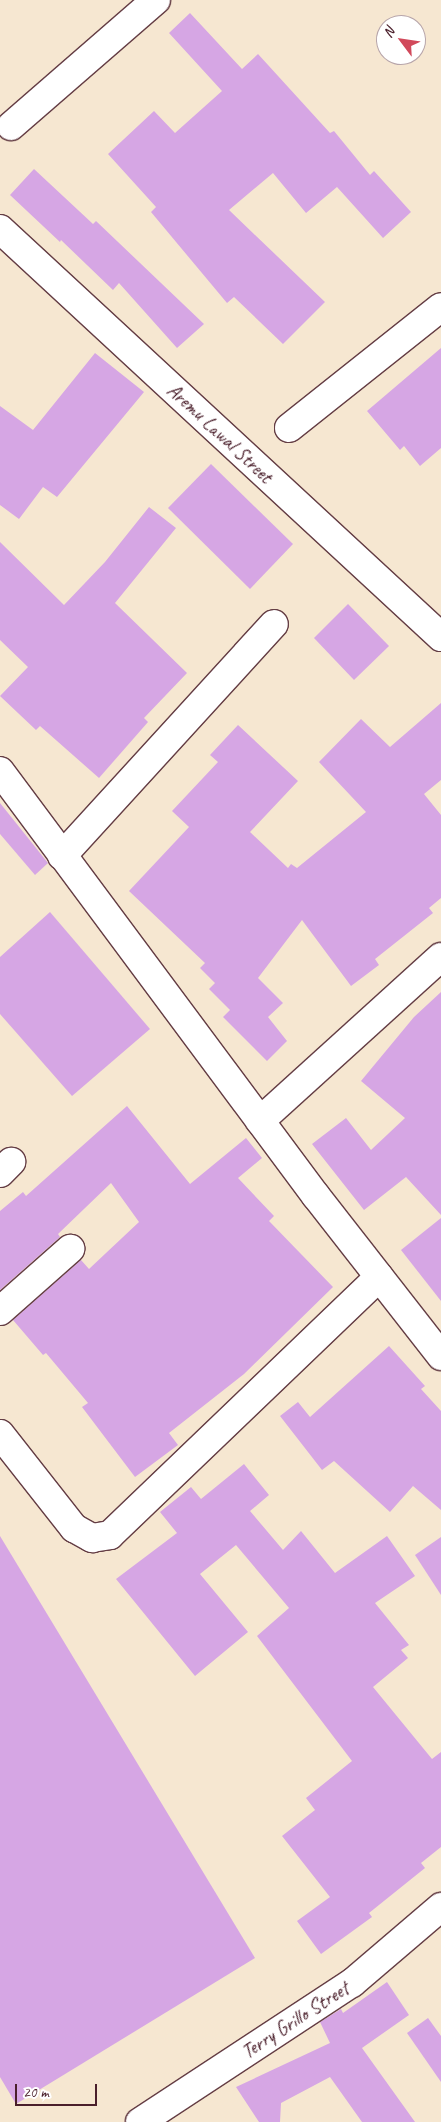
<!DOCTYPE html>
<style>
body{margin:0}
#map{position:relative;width:441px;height:2122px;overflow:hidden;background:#f6e7d1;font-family:Caveat,sans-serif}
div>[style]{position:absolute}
.building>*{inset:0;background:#d6a6e4}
.roads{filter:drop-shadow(1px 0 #643d44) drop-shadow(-1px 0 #643d44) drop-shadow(0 1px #643d44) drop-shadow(0 -1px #643d44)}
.street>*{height:28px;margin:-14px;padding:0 14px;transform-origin:14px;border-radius:14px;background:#fff}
.secondary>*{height:28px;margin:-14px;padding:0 14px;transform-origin:14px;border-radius:14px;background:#fff}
span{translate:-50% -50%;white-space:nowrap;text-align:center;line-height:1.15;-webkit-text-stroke:4px #fff;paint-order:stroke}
.street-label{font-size:20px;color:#4a1f2b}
.north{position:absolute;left:376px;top:15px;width:50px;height:50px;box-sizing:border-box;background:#fff;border:1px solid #b7a5aa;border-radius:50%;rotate:301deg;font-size:14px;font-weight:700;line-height:20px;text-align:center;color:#4a1f2b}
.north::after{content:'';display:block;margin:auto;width:18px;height:22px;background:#d1495b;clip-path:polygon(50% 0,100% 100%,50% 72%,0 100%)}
.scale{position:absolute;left:15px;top:2084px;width:82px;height:22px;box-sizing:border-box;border:2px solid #4a1f2b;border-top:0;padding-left:6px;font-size:15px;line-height:18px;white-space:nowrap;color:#4a1f2b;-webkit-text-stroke:4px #fff;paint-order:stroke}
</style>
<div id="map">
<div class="building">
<i style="clip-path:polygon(190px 13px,242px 69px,258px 54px,330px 133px,334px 131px,370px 175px,374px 171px,411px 212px,383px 238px,337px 187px,306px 213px,273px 173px,229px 210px,325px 302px,283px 344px,234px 297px,227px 303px,151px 212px,156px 207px,108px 154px,154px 111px,175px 133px,222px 91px,169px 33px)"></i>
<i style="clip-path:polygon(34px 169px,93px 224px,96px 221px,204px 324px,177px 348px,119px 283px,113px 290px,61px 240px,60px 242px,10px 195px)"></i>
<i style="clip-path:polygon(441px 348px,441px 448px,420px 466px,404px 446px,400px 450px,367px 411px)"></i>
<i style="clip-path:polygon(95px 353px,144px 392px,57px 497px,43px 487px,19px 519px,0 505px,0 406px,33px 430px)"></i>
<i style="clip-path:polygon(211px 464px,293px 544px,250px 589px,168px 508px)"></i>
<i style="clip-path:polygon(149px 507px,176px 528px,115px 603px,187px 673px,144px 718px,148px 722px,99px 778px,40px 726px,36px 730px,0 696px,28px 667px,0 640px,0 542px,64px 605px,105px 562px)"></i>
<i style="clip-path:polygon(348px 604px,389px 646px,354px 680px,314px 638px)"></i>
<i style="clip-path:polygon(441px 703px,441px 780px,424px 794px,441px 815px,441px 898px,429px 908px,433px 913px,375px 959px,379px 965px,351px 986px,302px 920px,258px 978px,283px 1003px,268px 1017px,287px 1041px,267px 1061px,223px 1017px,230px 1010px,209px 989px,215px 983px,200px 968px,205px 963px,129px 891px,189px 827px,172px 811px,218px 762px,210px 755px,238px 725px,298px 781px,250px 832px,288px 868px,291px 864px,297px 868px,366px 812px,319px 762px,361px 719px,390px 747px)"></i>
<i style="clip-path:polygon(0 803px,48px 863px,35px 875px,0 834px)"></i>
<i style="clip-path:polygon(50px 912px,150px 1029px,72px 1096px,0 1014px,0 957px)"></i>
<i style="clip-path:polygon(441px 992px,441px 1215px,406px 1177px,364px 1210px,312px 1144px,346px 1118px,371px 1150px,405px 1118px,361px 1081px,414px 1017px)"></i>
<i style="clip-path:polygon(127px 1106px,190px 1184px,246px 1138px,262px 1158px,238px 1178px,274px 1216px,269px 1221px,333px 1287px,244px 1374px,169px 1433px,178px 1445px,135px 1477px,82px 1407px,88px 1403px,46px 1353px,43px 1355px,13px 1320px,81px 1260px,89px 1269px,139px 1222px,111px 1183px,58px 1234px,60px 1237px,0 1290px,0 1211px,23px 1192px,26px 1196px)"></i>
<i style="clip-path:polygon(441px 1218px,441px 1301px,401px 1250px)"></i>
<i style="clip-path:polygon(389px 1346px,425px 1386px,421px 1389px,441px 1411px,441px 1510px,413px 1486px,390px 1512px,334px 1461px,322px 1470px,280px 1416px,298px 1402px,310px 1417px)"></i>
<i style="clip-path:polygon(244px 1464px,269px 1495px,250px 1511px,283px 1550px,301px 1531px,335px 1573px,387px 1536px,415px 1576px,375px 1603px,409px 1645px,401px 1650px,408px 1658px,373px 1687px,432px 1759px,441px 1752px,441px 1847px,421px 1863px,425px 1868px,369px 1913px,372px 1917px,321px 1954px,297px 1921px,330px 1897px,282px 1836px,315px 1810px,306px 1798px,352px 1761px,257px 1636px,289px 1608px,236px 1545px,200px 1574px,248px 1632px,195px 1676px,116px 1579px,177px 1533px,160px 1512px,191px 1487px,201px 1499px)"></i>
<i style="clip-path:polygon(0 1536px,255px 1958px,16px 2104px,0 2077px)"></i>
<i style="clip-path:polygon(441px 1537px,441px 1595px,415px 1555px)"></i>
<i style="clip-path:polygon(387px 1982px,409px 2015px,362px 2048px,415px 2122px,362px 2122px,330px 2077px,281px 2103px,280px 2122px,259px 2122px,236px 2087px,330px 2043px,320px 2022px,341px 2009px,343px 2013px)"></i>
<i style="clip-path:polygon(428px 2018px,441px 2036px,441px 2082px,407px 2033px)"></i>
</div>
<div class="roads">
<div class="street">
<i style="left:11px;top:126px;width:192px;rotate:-41deg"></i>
<i style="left:0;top:229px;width:601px;rotate:42.77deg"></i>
<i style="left:289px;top:428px;width:194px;rotate:-38.5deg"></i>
<i style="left:0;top:771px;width:530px;rotate:53.37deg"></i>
<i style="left:316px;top:1196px;width:203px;rotate:52deg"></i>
<i style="left:62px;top:856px;width:314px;rotate:-47.6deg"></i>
<i style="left:260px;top:1121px;width:244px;rotate:-42.2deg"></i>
<i style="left:0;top:1173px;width:16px;rotate:-45deg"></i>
<i style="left:0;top:1311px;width:94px;rotate:-41.5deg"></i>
<i style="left:0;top:1434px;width:120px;rotate:51.8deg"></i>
<i style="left:74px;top:1528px;width:21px;rotate:29deg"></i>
<i style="left:92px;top:1538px;width:18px;rotate:-9deg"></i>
<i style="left:110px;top:1535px;width:373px;rotate:-43.8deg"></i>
</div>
<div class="secondary">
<i style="left:140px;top:2122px;width:254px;rotate:-33.3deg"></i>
<i style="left:352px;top:1983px;width:117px;rotate:-40.5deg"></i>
</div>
</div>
<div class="street-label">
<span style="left:220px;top:433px;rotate:43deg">Aremu Lawal Street</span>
<span style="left:295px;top:2020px;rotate:-33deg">Terry Grillo Street</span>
</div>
<div class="north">N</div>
<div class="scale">20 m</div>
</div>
